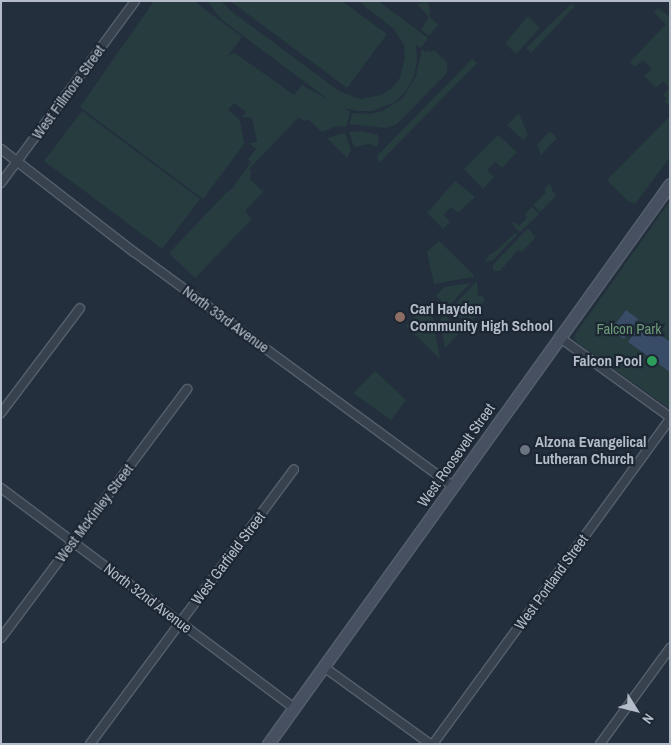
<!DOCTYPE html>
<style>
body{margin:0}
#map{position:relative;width:671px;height:745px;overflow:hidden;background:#242f3e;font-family:"Archivo Narrow",sans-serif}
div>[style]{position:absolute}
.green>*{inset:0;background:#263c3f}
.water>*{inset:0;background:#394c67}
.roads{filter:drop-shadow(1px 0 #565f6c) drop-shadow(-1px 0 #565f6c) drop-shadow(0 1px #565f6c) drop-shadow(0 -1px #565f6c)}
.street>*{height:8px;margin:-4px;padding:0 4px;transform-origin:4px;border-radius:4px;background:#38414e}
.secondary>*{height:11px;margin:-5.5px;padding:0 5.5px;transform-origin:5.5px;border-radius:5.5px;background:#465061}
.dots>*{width:14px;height:14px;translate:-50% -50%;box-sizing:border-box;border:2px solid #1d2633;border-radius:50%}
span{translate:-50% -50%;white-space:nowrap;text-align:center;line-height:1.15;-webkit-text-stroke:4.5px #1d2633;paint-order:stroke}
.street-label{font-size:15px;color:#b4bcc9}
.poi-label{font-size:15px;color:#b4bcc9;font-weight:700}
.left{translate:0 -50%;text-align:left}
.right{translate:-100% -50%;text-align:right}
.park-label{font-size:15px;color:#6b9a76}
.frame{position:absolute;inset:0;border:2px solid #b4bcc9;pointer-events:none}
.north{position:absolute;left:611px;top:685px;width:50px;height:50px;-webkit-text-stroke:4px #1d2633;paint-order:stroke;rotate:126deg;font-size:14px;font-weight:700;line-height:20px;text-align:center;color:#b4bcc9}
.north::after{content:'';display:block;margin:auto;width:18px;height:22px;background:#b4bcc9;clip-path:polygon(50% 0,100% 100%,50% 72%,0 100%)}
</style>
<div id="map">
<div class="green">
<i style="clip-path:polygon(154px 1px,194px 1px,242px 37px,228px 56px,235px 53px,294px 95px,302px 85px,329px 100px,222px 20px,207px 1px,221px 1px,231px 11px,339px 91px,360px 99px,381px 95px,392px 88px,400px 78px,405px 58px,404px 45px,394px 29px,358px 1px,378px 1px,428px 38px,421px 48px,416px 45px,417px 60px,414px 76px,407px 90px,395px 102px,373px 111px,357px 111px,344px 108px,350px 112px,346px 127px,337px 126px,322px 132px,308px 119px,304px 121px,299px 117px,249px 169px,251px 171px,250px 179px,262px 191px,265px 190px,245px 211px,252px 219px,195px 278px,169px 253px,226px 193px,232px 189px,251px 162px,248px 159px,256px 149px,249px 143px,257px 142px,252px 118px,242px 117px,246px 112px,234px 103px,228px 110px,240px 120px,244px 144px,203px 199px,80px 107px)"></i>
<i style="clip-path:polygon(230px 1px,342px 1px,387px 34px,347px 88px)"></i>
<i style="clip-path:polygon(425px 2px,429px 4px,430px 17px,438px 25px,429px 36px,421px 30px,429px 17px,417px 4px)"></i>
<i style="clip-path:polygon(572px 3px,574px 7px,531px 53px,526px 48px)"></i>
<i style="clip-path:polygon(658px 8px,670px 17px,670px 106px,664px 101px,667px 99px,663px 95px,669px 88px,663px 81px,656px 88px,644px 76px,652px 69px,643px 60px,635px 67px,630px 62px,666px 24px,654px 13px)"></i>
<i style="clip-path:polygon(528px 16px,540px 28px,516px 54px,505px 43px)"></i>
<i style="clip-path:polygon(422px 49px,426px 52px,429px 50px,431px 52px,434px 50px,447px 62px,447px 73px,397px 124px,385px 128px,349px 124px,353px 113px,369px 114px,382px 111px,403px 98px,416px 76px)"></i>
<i style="clip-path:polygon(472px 59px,477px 63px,379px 163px,377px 156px)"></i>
<i style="clip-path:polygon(82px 111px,200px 199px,162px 249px,44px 161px)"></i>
<i style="clip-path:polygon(519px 113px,528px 135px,523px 140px,507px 125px)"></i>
<i style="clip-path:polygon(670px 116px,670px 157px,635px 204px,628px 201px,607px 180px)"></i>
<i style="clip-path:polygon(361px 131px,378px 135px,379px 143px,376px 147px,369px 144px,354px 147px,349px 132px)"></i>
<i style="clip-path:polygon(550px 131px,557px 138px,541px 155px,537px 145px)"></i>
<i style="clip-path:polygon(345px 133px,351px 150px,347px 158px,327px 138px)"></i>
<i style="clip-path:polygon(498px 135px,517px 152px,502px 168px,495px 162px,487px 170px,494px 177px,483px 189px,464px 169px)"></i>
<i style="clip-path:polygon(455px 181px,475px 197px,458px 213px,451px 207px,444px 215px,450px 222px,443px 229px,427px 213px)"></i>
<i style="clip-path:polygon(550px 183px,553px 192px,557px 195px,540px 212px,533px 205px,546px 192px,544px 190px)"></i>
<i style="clip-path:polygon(670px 201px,670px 409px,577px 343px,574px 336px)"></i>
<i style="clip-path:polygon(532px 207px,539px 214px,520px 232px,512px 224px,514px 222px,519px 226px,527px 218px,525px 214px)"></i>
<i style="clip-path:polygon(528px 228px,535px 236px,534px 239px,522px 252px,518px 250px,500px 271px,493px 271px,493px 265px)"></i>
<i style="clip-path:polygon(515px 233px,517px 235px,493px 260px,485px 262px,488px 256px,498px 249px)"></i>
<i style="clip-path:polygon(439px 241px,474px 275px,473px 277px,434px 284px,427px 252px)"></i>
<i style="clip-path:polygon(477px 281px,478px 296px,481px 295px,485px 300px,483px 303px,450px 309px)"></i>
<i style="clip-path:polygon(471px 283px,448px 307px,436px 296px,444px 287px)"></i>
<i style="clip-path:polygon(425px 307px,432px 313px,440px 359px,406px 326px)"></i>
<i style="clip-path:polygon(482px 307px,484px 309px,468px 324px,454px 313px)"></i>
<i style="clip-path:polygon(445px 315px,461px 331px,445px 348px,440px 320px)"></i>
<i style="clip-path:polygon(375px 371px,406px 400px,391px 420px,353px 393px)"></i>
</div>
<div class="water">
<i style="clip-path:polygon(626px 310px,638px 319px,624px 339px,611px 330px)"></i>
<i style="clip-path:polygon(642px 322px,670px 342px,670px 372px,628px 342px)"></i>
</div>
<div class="roads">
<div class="street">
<i style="left:1px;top:149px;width:168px;rotate:37.8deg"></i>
<i style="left:134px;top:252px;width:396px;rotate:36.3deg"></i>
<i style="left:1px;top:183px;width:226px;rotate:-53.6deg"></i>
<i style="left:559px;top:337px;width:137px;rotate:35.8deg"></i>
<i style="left:1px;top:413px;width:131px;rotate:-53deg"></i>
<i style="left:1px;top:488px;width:366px;rotate:36.9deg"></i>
<i style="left:1px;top:638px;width:311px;rotate:-53.2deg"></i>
<i style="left:324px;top:667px;width:131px;rotate:36deg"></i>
<i style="left:90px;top:744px;width:342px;rotate:-53.4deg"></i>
<i style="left:433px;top:744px;width:402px;rotate:-53.9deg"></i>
<i style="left:600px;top:744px;width:119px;rotate:-53.9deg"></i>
</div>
<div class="secondary">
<i style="left:268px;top:744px;width:689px;rotate:-54.33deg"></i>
</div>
</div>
<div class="dots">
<i style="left:400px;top:317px;background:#8d6e63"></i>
<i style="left:652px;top:361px;background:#2e9e5b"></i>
<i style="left:525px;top:450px;background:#6b7280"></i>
</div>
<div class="street-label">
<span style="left:68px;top:92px;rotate:-54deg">West Fillmore Street</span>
<span style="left:226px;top:319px;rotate:36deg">North 33rd Avenue</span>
<span style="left:456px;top:455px;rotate:-55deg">West Roosevelt Street</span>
<span style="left:94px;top:513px;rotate:-53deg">West McKinley Street</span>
<span style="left:228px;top:558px;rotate:-53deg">West Garfield Street</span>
<span style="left:551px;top:582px;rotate:-54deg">West Portland Street</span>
<span style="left:148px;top:598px;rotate:37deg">North 32nd Avenue</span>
</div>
<div class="poi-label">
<span class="left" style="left:410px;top:317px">Carl Hayden<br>Community High School</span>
<span class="right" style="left:642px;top:361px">Falcon Pool</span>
<span class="left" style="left:535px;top:450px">Alzona Evangelical<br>Lutheran Church</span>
</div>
<div class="park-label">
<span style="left:629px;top:329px">Falcon Park</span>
</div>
<div class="frame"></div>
<div class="north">N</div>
</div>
